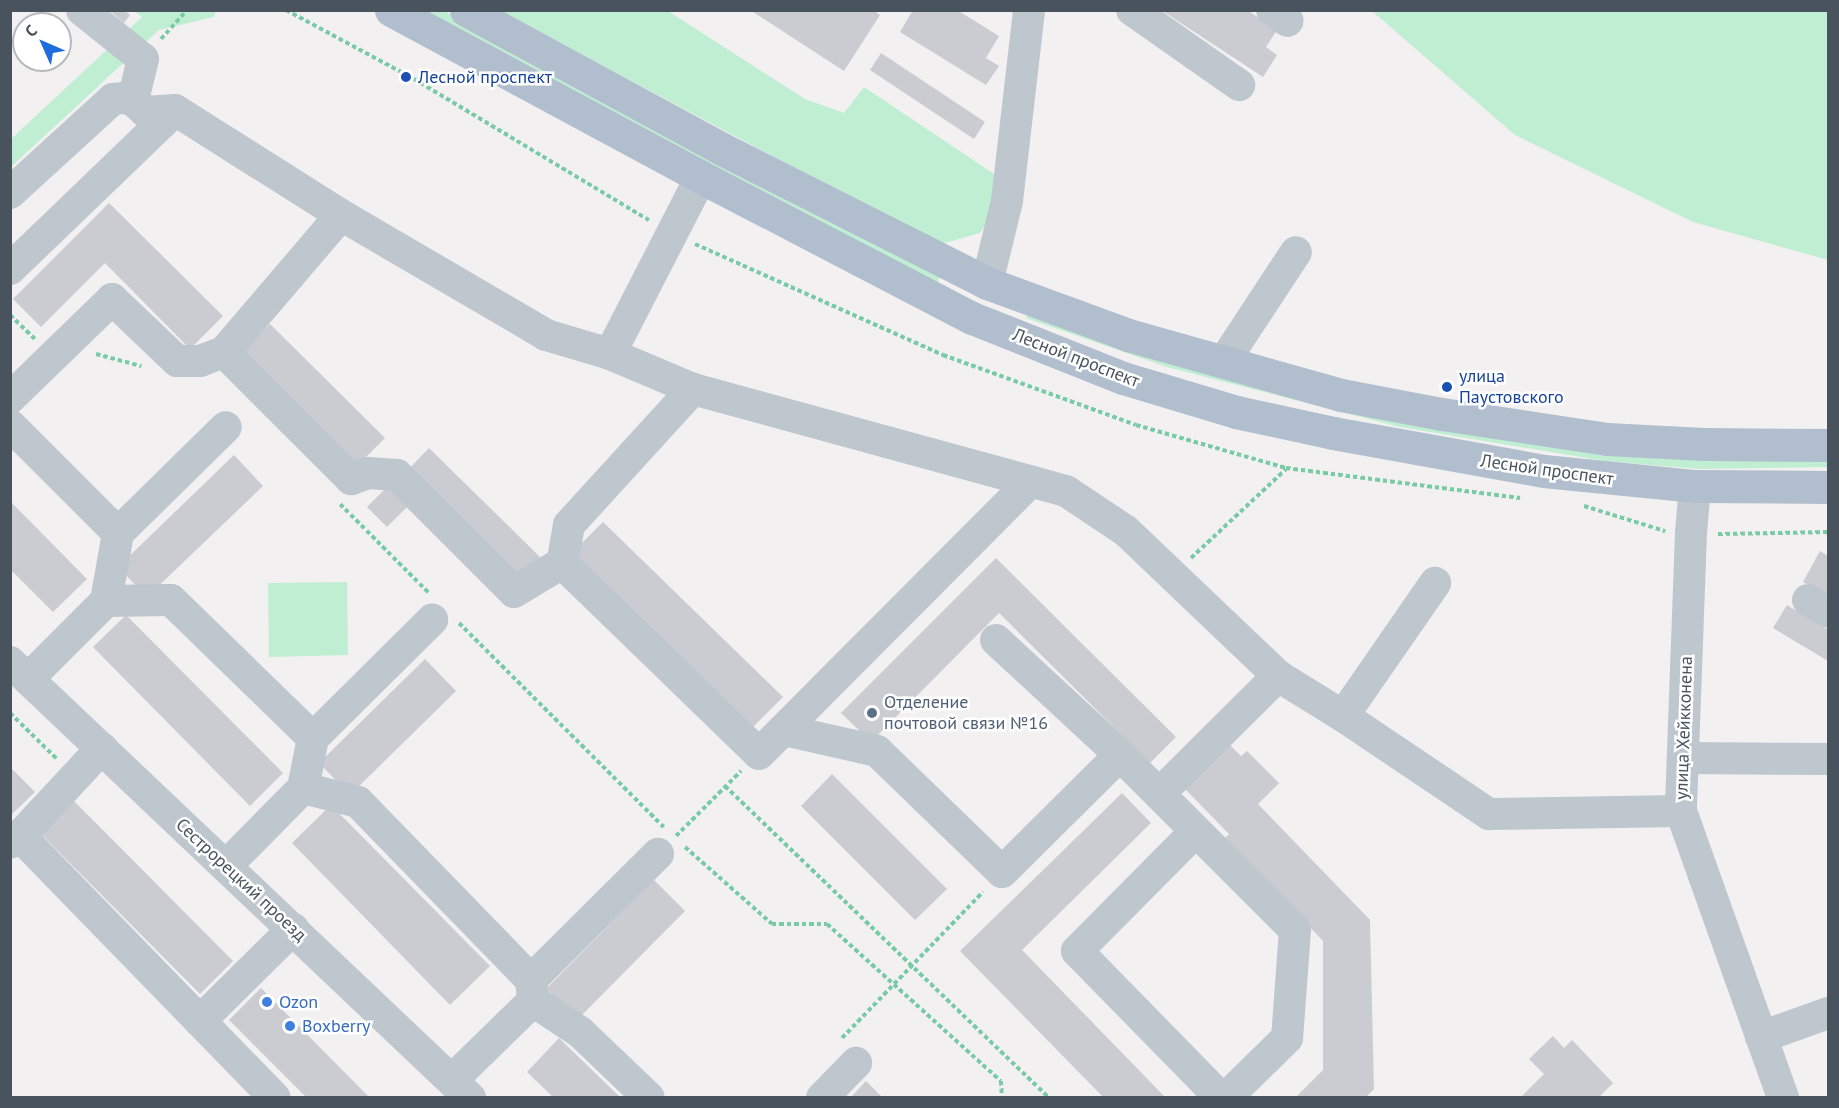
<!DOCTYPE html>
<meta charset="utf-8">
<style>
body{margin:0}
#map{position:relative;width:1839px;height:1108px;overflow:hidden;background:#f2f0f0;font-family:"PT Sans",sans-serif}
div>[style]{position:absolute}
.green>*{inset:0;background:#c0eed3}
.building>*{inset:0;background:#caccd2}
.path>*{height:4px;margin-top:-2px;transform-origin:0;background:repeating-linear-gradient(90deg,#79cba5 0 4.5px,transparent 0 7.5px)}
.minor>*{height:32px;margin:-16px;padding:0 16px;transform-origin:16px;border-radius:16px;background:#bec7ce}
.major>*{height:33px;margin:-16.5px;padding:0 16.5px;transform-origin:16.5px;border-radius:16.5px;background:#b1bece}
.dots>*{width:16px;height:16px;translate:-50% -50%;box-sizing:border-box;border:3px solid #fff;border-radius:50%}
span{translate:-50% -50%;white-space:nowrap;text-align:center;line-height:1.15;-webkit-text-stroke:5px #fff;paint-order:stroke}
.transit-label{font-size:18px;color:#164399}
.left{translate:0 -50%;text-align:left}
.street-label{font-size:18px;color:#48535d}
.service-label{font-size:18px;color:#4e5e75}
.shop-label{font-size:18px;color:#366cbe}
.frame{position:absolute;inset:0;border:12px solid #48535d;pointer-events:none}
.north{position:absolute;left:12px;top:12px;width:60px;height:60px;box-sizing:border-box;background:#fff;border:2px solid #b6babe;border-radius:50%;rotate:315deg;font-size:16px;font-weight:700;line-height:24px;text-align:center;color:#48535d}
.north::after{content:'';display:block;margin:auto;width:21px;height:27px;background:#1f6cdd;clip-path:polygon(50% 0,100% 100%,50% 72%,0 100%)}
</style>
<div id="map">
<div class="green">
<i style="clip-path:polygon(134px 11px,216px 11px,214px 17px,159px 30px,11px 167px,11px 139px,142px 17px)"></i>
<i style="clip-path:polygon(424px 11px,444px 11px,729px 168px,940px 272px,938px 283px,727px 175px)"></i>
<i style="clip-path:polygon(501px 11px,668px 11px,805px 99px,844px 113px,864px 87px,994px 174px,992px 215px,980px 233px,938px 245px)"></i>
<i style="clip-path:polygon(1372px 11px,1828px 11px,1828px 260px,1693px 222px,1515px 135px)"></i>
<i style="clip-path:polygon(1029px 311px,1167px 357px,1828px 459px,1828px 467px,1699px 469px,1605px 461px,1400px 427px,1167px 367px,1026px 318px)"></i>
<i style="clip-path:polygon(347px 582px,348px 655px,269px 657px,268px 583px)"></i>
</div>
<div class="building">
<i style="clip-path:polygon(109px 10px,124px 10px,130px 15px,124px 23px)"></i>
<i style="clip-path:polygon(750px 10px,873px 10px,880px 15px,844px 71px)"></i>
<i style="clip-path:polygon(913px 10px,957px 10px,999px 36px,986px 58px,999px 66px,986px 85px,900px 32px)"></i>
<i style="clip-path:polygon(1161px 10px,1247px 10px,1277px 30px,1266px 47px,1277px 55px,1263px 77px)"></i>
<i style="clip-path:polygon(881px 53px,985px 122px,974px 139px,870px 70px)"></i>
<i style="clip-path:polygon(109px 203px,223px 316px,190px 349px,105px 263px,41px 327px,13px 299px)"></i>
<i style="clip-path:polygon(270px 324px,385px 438px,353px 470px,239px 355px)"></i>
<i style="clip-path:polygon(429px 448px,541px 558px,516px 584px,404px 474px)"></i>
<i style="clip-path:polygon(234px 455px,263px 486px,147px 597px,118px 567px)"></i>
<i style="clip-path:polygon(390px 484px,410px 504px,387px 527px,367px 507px)"></i>
<i style="clip-path:polygon(10px 501px,87px 579px,53px 612px,10px 569px)"></i>
<i style="clip-path:polygon(603px 522px,783px 697px,751px 729px,571px 554px)"></i>
<i style="clip-path:polygon(1820px 551px,1828px 556px,1828px 596px,1803px 582px)"></i>
<i style="clip-path:polygon(996px 558px,1176px 737px,1150px 763px,999px 613px,871px 742px,841px 713px)"></i>
<i style="clip-path:polygon(1787px 605px,1828px 630px,1828px 661px,1773px 628px)"></i>
<i style="clip-path:polygon(126px 615px,283px 773px,250px 806px,93px 647px)"></i>
<i style="clip-path:polygon(425px 659px,456px 691px,350px 795px,319px 763px)"></i>
<i style="clip-path:polygon(1228px 743px,1241px 756px,1247px 751px,1279px 783px,1258px 804px,1370px 920px,1374px 1089px,1365px 1098px,1295px 1098px,1323px 1070px,1323px 941px,1225px 838px,1229px 834px,1183px 787px)"></i>
<i style="clip-path:polygon(10px 767px,35px 792px,10px 816px)"></i>
<i style="clip-path:polygon(832px 774px,947px 889px,915px 920px,801px 806px)"></i>
<i style="clip-path:polygon(1122px 793px,1151px 823px,1022px 950px,1166px 1098px,1104px 1098px,960px 951px)"></i>
<i style="clip-path:polygon(73px 800px,233px 961px,200px 994px,40px 833px)"></i>
<i style="clip-path:polygon(331px 805px,490px 966px,450px 1005px,292px 843px)"></i>
<i style="clip-path:polygon(654px 880px,685px 911px,577px 1020px,546px 989px)"></i>
<i style="clip-path:polygon(261px 988px,370px 1098px,307px 1098px,229px 1020px)"></i>
<i style="clip-path:polygon(1553px 1036px,1564px 1048px,1572px 1040px,1613px 1083px,1598px 1098px,1520px 1098px,1544px 1074px,1529px 1059px)"></i>
<i style="clip-path:polygon(559px 1038px,621px 1098px,554px 1098px,527px 1072px)"></i>
<i style="clip-path:polygon(866px 1081px,883px 1098px,850px 1098px)"></i>
</div>
<div class="path">
<i style="left:286px;top:10px;width:145px;rotate:28.3deg"></i>
<i style="left:414px;top:79px;width:274px;rotate:31deg"></i>
<i style="left:161px;top:39px;width:39px;rotate:-48deg"></i>
<i style="left:695px;top:244px;width:272px;rotate:24.1deg"></i>
<i style="left:943px;top:355px;width:205px;rotate:19.9deg"></i>
<i style="left:1136px;top:425px;width:156px;rotate:16deg"></i>
<i style="left:1286px;top:468px;width:236px;rotate:7.3deg"></i>
<i style="left:10px;top:315px;width:35px;rotate:44deg"></i>
<i style="left:96px;top:354px;width:47px;rotate:14.9deg"></i>
<i style="left:340px;top:504px;width:127px;rotate:45deg"></i>
<i style="left:1584px;top:506px;width:85px;rotate:17.2deg"></i>
<i style="left:1718px;top:534px;width:110px;rotate:-1deg"></i>
<i style="left:1191px;top:558px;width:130px;rotate:-43.1deg"></i>
<i style="left:459px;top:623px;width:289px;rotate:44.9deg"></i>
<i style="left:10px;top:713px;width:66px;rotate:44.4deg"></i>
<i style="left:725px;top:786px;width:450px;rotate:43.9deg"></i>
<i style="left:676px;top:836px;width:92px;rotate:-45deg"></i>
<i style="left:685px;top:847px;width:116px;rotate:41.5deg"></i>
<i style="left:772px;top:924px;width:55px"></i>
<i style="left:827px;top:924px;width:234px;rotate:42.1deg"></i>
<i style="left:1001px;top:1081px;width:17px;rotate:87deg"></i>
<i style="left:842px;top:1038px;width:203px;rotate:-46deg"></i>
</div>
<div class="minor">
<i style="left:82px;top:10px;width:78px;rotate:38.8deg"></i>
<i style="left:143px;top:59px;width:42px;rotate:103.7deg"></i>
<i style="left:1132px;top:10px;width:131px;rotate:35deg"></i>
<i style="left:1272px;top:10px;width:19px;rotate:35deg"></i>
<i style="left:10px;top:193px;width:139px;rotate:-42.4deg"></i>
<i style="left:113px;top:99px;width:11px;rotate:-5deg"></i>
<i style="left:124px;top:98px;width:9px;rotate:13deg"></i>
<i style="left:133px;top:100px;width:18px;rotate:43deg"></i>
<i style="left:146px;top:112px;width:29px;rotate:-4deg"></i>
<i style="left:175px;top:110px;width:196px;rotate:32.3deg"></i>
<i style="left:341px;top:215px;width:238px;rotate:30.3deg"></i>
<i style="left:546px;top:335px;width:67px;rotate:16.5deg"></i>
<i style="left:610px;top:354px;width:90px;rotate:22.9deg"></i>
<i style="left:693px;top:389px;width:387px;rotate:15.3deg"></i>
<i style="left:1066px;top:491px;width:72px;rotate:33.7deg"></i>
<i style="left:1126px;top:531px;width:210px;rotate:43.6deg"></i>
<i style="left:1278px;top:676px;width:76px;rotate:31.6deg"></i>
<i style="left:1343px;top:716px;width:176px;rotate:33.9deg"></i>
<i style="left:1489px;top:814px;width:192px;rotate:-0.9deg"></i>
<i style="left:10px;top:269px;width:229px;rotate:-43.9deg"></i>
<i style="left:987px;top:283px;width:84px;rotate:-76.3deg"></i>
<i style="left:1007px;top:201px;width:192px;rotate:-83.4deg"></i>
<i style="left:224px;top:352px;width:180px;rotate:-49.5deg"></i>
<i style="left:610px;top:354px;width:199px;rotate:-62.8deg"></i>
<i style="left:1225px;top:360px;width:129px;rotate:-56.7deg"></i>
<i style="left:693px;top:389px;width:184px;rotate:132.4deg"></i>
<i style="left:569px;top:525px;width:39px;rotate:100deg"></i>
<i style="left:562px;top:563px;width:274px;rotate:44.1deg"></i>
<i style="left:759px;top:754px;width:385px;rotate:-45.1deg"></i>
<i style="left:10px;top:398px;width:142px;rotate:-44.1deg"></i>
<i style="left:112px;top:299px;width:90px;rotate:43.6deg"></i>
<i style="left:177px;top:361px;width:23px"></i>
<i style="left:200px;top:361px;width:26px;rotate:-21deg"></i>
<i style="left:224px;top:352px;width:180px;rotate:45deg"></i>
<i style="left:351px;top:479px;width:18px;rotate:-19deg"></i>
<i style="left:368px;top:473px;width:29px;rotate:4deg"></i>
<i style="left:397px;top:475px;width:165px;rotate:45deg"></i>
<i style="left:514px;top:592px;width:56px;rotate:-31.1deg"></i>
<i style="left:10px;top:425px;width:153px;rotate:45deg"></i>
<i style="left:118px;top:533px;width:69px;rotate:100deg"></i>
<i style="left:106px;top:601px;width:65px;rotate:-0.9deg"></i>
<i style="left:171px;top:600px;width:198px;rotate:44.2deg"></i>
<i style="left:313px;top:738px;width:51px;rotate:101.3deg"></i>
<i style="left:303px;top:788px;width:57px;rotate:14.3deg"></i>
<i style="left:358px;top:802px;width:248px;rotate:45.8deg"></i>
<i style="left:1695px;top:486px;width:47px;rotate:94.9deg"></i>
<i style="left:1691px;top:533px;width:278px;rotate:92.1deg"></i>
<i style="left:1681px;top:811px;width:305px;rotate:70.4deg"></i>
<i style="left:118px;top:533px;width:151px;rotate:-44.5deg"></i>
<i style="left:1808px;top:600px;width:23px;rotate:31deg"></i>
<i style="left:996px;top:640px;width:169px;rotate:42.8deg"></i>
<i style="left:1120px;top:755px;width:247px;rotate:45deg"></i>
<i style="left:1295px;top:930px;width:108px;rotate:94.2deg"></i>
<i style="left:1287px;top:1038px;width:86px;rotate:135.5deg"></i>
<i style="left:10px;top:662px;width:634px;rotate:43.47deg"></i>
<i style="left:29px;top:678px;width:109px;rotate:-45deg"></i>
<i style="left:1343px;top:716px;width:162px;rotate:-55.3deg"></i>
<i style="left:784px;top:730px;width:95px;rotate:12.7deg"></i>
<i style="left:877px;top:751px;width:174px;rotate:44.1deg"></i>
<i style="left:1002px;top:872px;width:166px;rotate:-44.8deg"></i>
<i style="left:313px;top:738px;width:168px;rotate:-44.8deg"></i>
<i style="left:1683px;top:758px;width:145px;rotate:0.4deg"></i>
<i style="left:1159px;top:794px;width:168px;rotate:-44.8deg"></i>
<i style="left:1196px;top:831px;width:169px;rotate:134.8deg"></i>
<i style="left:1077px;top:951px;width:206px;rotate:45.6deg"></i>
<i style="left:20px;top:836px;width:120px;rotate:-47deg"></i>
<i style="left:10px;top:843px;width:12px;rotate:-35deg"></i>
<i style="left:20px;top:836px;width:258px;rotate:45.8deg"></i>
<i style="left:200px;top:1021px;width:131px;rotate:-44.7deg"></i>
<i style="left:226px;top:866px;width:110px;rotate:-45.4deg"></i>
<i style="left:533px;top:1001px;width:56px;rotate:33.4deg"></i>
<i style="left:580px;top:1032px;width:95px;rotate:43.7deg"></i>
<i style="left:200px;top:1021px;width:107px;rotate:45.8deg"></i>
<i style="left:1761px;top:1037px;width:71px;rotate:-19.7deg"></i>
<i style="left:452px;top:1080px;width:113px;rotate:-44.3deg"></i>
<i style="left:533px;top:1001px;width:21px;rotate:-95deg"></i>
<i style="left:531px;top:980px;width:179px;rotate:-44.8deg"></i>
<i style="left:822px;top:1098px;width:49px;rotate:-45.8deg"></i>
</div>
<div class="major">
<i style="left:391px;top:10px;width:352px;rotate:28.3deg"></i>
<i style="left:701px;top:177px;width:305px;rotate:27.5deg"></i>
<i style="left:972px;top:318px;width:162px;rotate:21.7deg"></i>
<i style="left:1123px;top:378px;width:118px;rotate:16.7deg"></i>
<i style="left:1236px;top:412px;width:99px;rotate:12.2deg"></i>
<i style="left:1333px;top:433px;width:214px;rotate:10.2deg"></i>
<i style="left:1544px;top:471px;width:152px;rotate:5.7deg"></i>
<i style="left:1695px;top:486px;width:133px;rotate:0.4deg"></i>
<i style="left:466px;top:10px;width:291px;rotate:28.5deg"></i>
<i style="left:722px;top:149px;width:297px;rotate:26.8deg"></i>
<i style="left:987px;top:283px;width:150px;rotate:20.2deg"></i>
<i style="left:1128px;top:335px;width:221px;rotate:15.7deg"></i>
<i style="left:1341px;top:395px;width:103px;rotate:10.7deg"></i>
<i style="left:1442px;top:414px;width:167px;rotate:8.6deg"></i>
<i style="left:1607px;top:439px;width:97px;rotate:3deg"></i>
<i style="left:1704px;top:444px;width:124px;rotate:0.5deg"></i>
</div>
<div class="dots">
<i style="left:406px;top:77px;background:#1a4fb4"></i>
<i style="left:1447px;top:387px;background:#1a4fb4"></i>
<i style="left:872px;top:713px;background:#5c6f8a"></i>
<i style="left:267px;top:1002px;background:#3f7fe0"></i>
<i style="left:290px;top:1026px;background:#3f7fe0"></i>
</div>
<div class="transit-label">
<span class="left" style="left:418px;top:77px">Лесной проспект</span>
<span class="left" style="left:1459px;top:387px">улица<br>Паустовского</span>
</div>
<div class="street-label">
<span style="left:1076px;top:358px;rotate:21deg">Лесной проспект</span>
<span style="left:1547px;top:470px;rotate:8deg">Лесной проспект</span>
<span style="left:1684px;top:728px;rotate:-88deg">улица Хейкконена</span>
<span style="left:241px;top:880px;rotate:43deg">Сестрорецкий проезд</span>
</div>
<div class="service-label">
<span class="left" style="left:884px;top:713px">Отделение<br>почтовой связи №16</span>
</div>
<div class="shop-label">
<span class="left" style="left:279px;top:1002px">Ozon</span>
<span class="left" style="left:302px;top:1026px">Boxberry</span>
</div>
<div class="frame"></div>
<div class="north">С</div>
</div>
